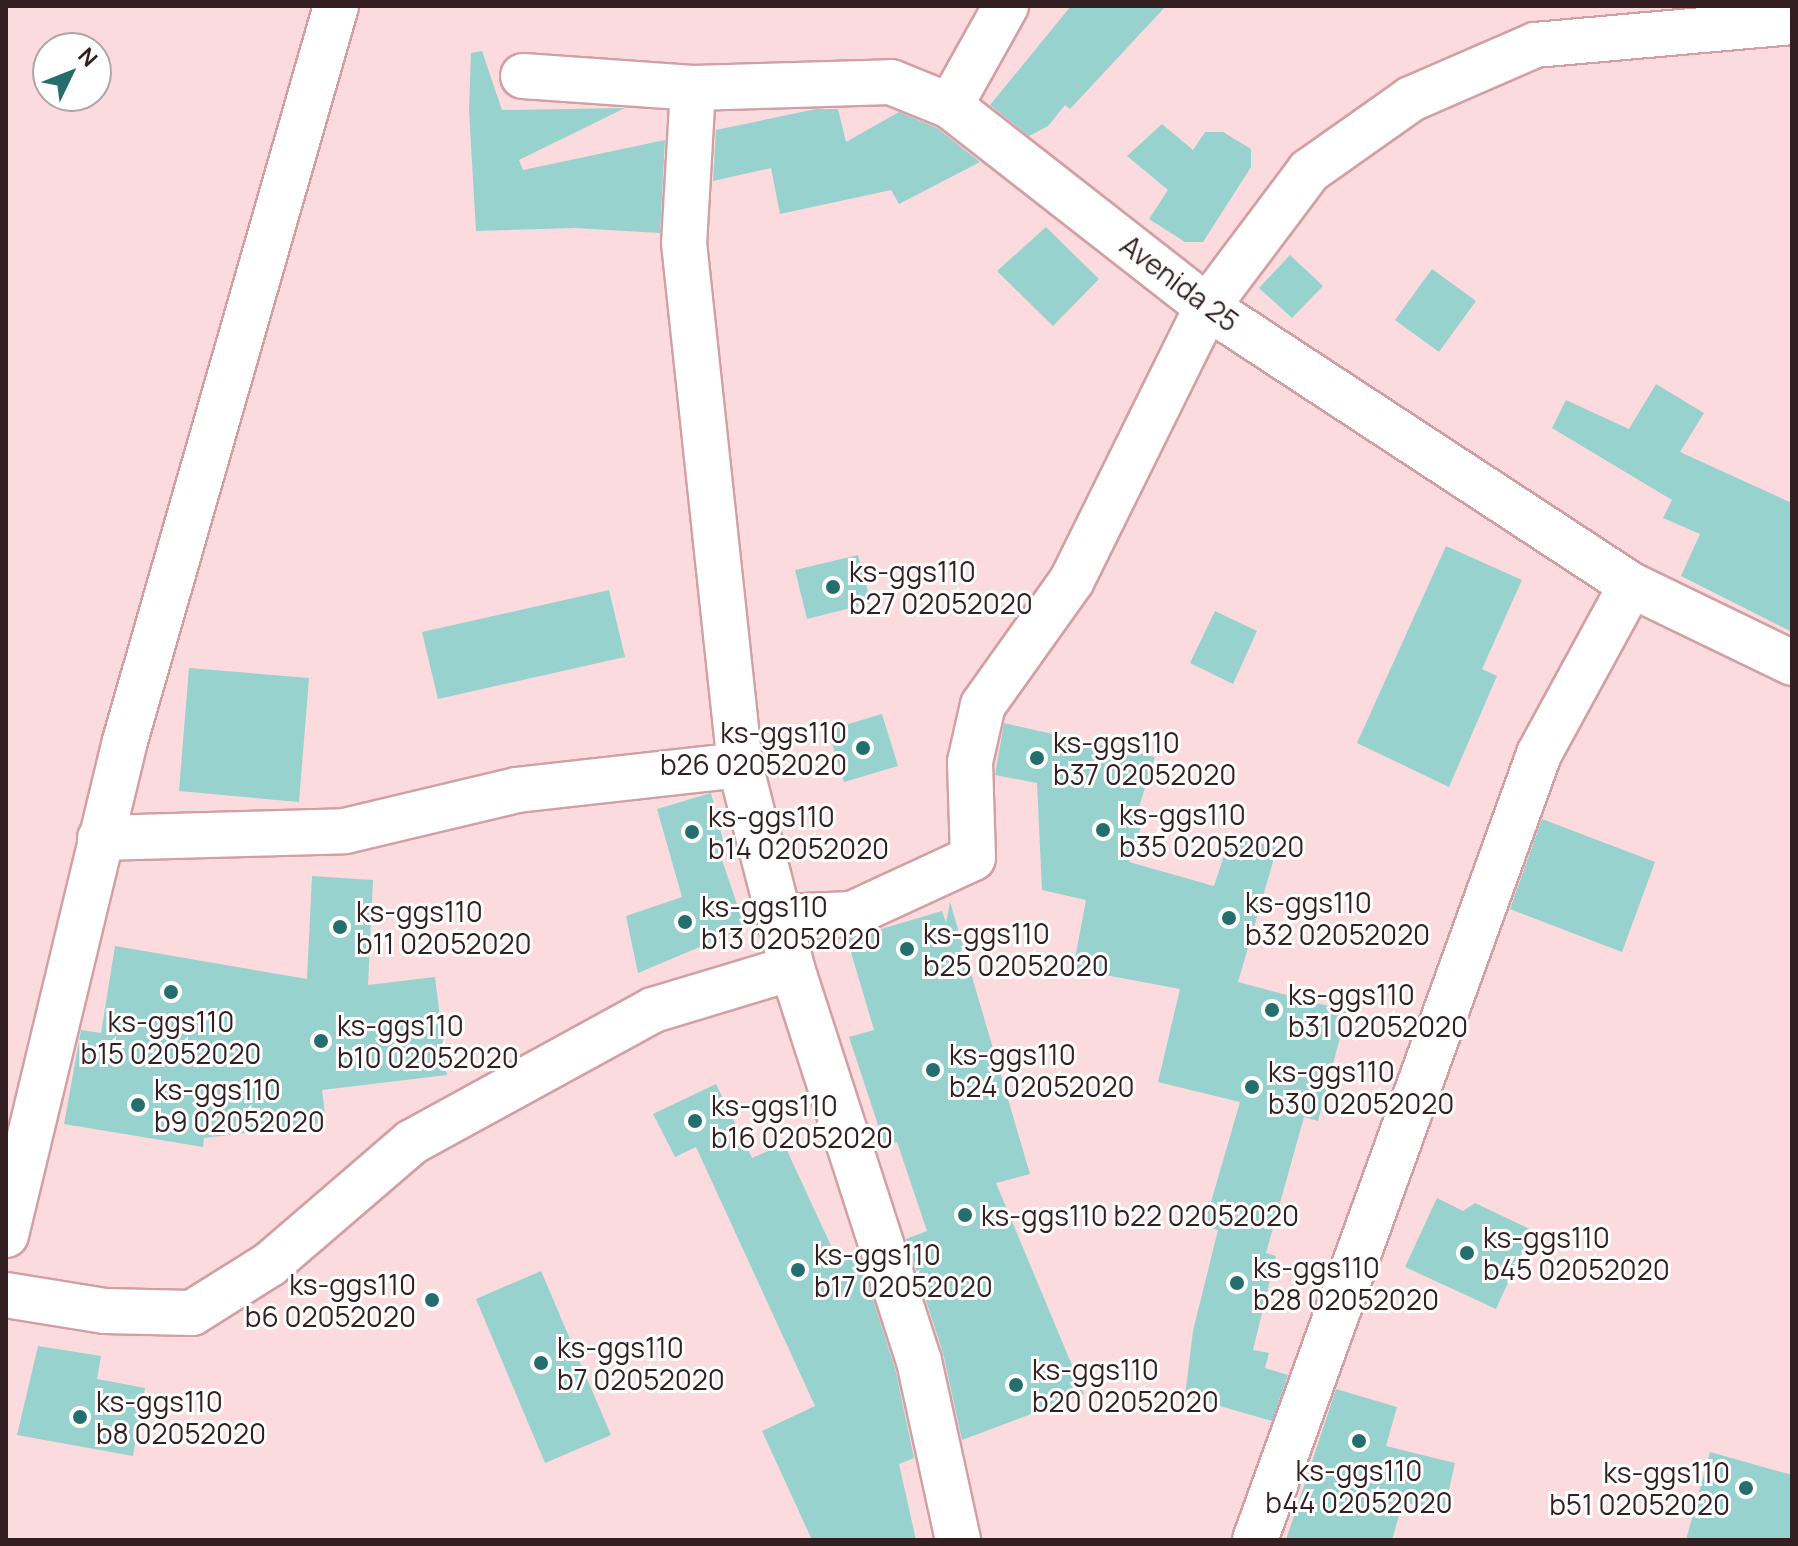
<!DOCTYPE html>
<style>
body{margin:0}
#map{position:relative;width:1798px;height:1546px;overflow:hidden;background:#fbdbdd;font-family:Manrope,sans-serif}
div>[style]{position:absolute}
.building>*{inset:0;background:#97d2cf}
.roads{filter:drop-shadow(2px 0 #d2a0a4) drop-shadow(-2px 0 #d2a0a4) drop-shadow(0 2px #d2a0a4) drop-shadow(0 -2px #d2a0a4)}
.minor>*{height:44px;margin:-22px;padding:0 22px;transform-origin:22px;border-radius:22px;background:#fff}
.dots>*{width:22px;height:22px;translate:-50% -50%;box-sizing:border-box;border:4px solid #fff;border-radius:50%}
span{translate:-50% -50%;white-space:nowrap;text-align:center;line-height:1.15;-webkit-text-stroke:6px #fff;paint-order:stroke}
.street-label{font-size:28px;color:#331f21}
.poi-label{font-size:28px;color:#331f21}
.left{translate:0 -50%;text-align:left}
.right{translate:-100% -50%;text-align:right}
.frame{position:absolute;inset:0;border:8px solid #331f21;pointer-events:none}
.north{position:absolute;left:32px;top:32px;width:80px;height:80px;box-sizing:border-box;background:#fff;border:2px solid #ada5a6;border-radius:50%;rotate:47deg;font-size:22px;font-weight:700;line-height:32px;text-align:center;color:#331f21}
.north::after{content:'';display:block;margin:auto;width:28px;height:36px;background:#246f6d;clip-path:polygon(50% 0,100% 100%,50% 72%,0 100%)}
</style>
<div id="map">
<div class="building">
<i style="clip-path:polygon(1071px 6px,1166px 6px,1070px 109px,1065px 105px,1048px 126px,1029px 136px,990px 105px)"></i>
<i style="clip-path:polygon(482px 51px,502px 110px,625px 108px,519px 160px,523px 170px,665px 140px,660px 233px,575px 228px,476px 231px,469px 111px,471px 53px)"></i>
<i style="clip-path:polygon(816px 109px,838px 109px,846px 142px,899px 112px,937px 128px,980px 162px,899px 204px,891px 190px,780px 214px,771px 168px,713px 181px,716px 130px)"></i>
<i style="clip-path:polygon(1162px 124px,1193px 150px,1205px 132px,1223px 132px,1251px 149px,1251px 167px,1203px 242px,1185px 242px,1149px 219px,1168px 190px,1127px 156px)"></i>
<i style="clip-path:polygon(1046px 227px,1099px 279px,1053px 326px,997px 271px)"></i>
<i style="clip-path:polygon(1290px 255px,1323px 286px,1292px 318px,1259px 288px)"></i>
<i style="clip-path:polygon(1432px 269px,1476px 301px,1439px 352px,1395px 320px)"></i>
<i style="clip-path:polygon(1656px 384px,1704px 413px,1680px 452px,1792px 503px,1792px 632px,1681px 576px,1700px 534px,1663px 518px,1672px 500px,1552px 428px,1566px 400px,1629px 429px)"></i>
<i style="clip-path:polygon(1446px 546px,1522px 580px,1482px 669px,1497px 676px,1449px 787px,1357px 743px)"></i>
<i style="clip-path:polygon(858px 555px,871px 603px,807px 619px,795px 570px)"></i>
<i style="clip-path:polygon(609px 590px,625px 657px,438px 699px,422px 632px)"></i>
<i style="clip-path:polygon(1215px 611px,1257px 631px,1233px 684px,1190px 663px)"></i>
<i style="clip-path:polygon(189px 668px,309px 678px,299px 802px,179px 791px)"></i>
<i style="clip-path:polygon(882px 714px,898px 766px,844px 782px,828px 730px)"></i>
<i style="clip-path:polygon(1004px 723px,1155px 757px,1137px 813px,1145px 815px,1129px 862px,1214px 886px,1231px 834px,1277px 848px,1238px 982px,1347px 1011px,1318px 1121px,1304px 1117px,1266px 1253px,1276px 1256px,1253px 1350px,1269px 1353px,1265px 1368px,1288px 1375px,1272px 1421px,1185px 1396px,1193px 1331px,1218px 1230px,1204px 1226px,1240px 1102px,1158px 1082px,1180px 989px,1073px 969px,1086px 900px,1042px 890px,1037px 783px,995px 775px)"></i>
<i style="clip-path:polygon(711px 793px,727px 856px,721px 857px,745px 928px,638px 973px,626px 916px,682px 897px,657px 809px)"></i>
<i style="clip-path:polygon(1542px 819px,1655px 862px,1622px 952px,1510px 909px)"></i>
<i style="clip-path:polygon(312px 876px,373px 880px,368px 985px,435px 977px,447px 1075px,322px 1090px,326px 1123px,204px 1138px,203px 1147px,64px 1124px,81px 1030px,101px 1033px,115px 946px,307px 979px)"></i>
<i style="clip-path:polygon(950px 902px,1030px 1174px,996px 1183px,1084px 1394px,962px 1440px,943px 1353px,906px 1239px,927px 1231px,897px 1142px,885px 1146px,849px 1037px,874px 1030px,847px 939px,942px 911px,946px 923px)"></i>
<i style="clip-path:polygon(716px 1084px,752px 1158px,784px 1144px,839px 1263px,859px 1256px,895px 1368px,914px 1458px,899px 1464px,916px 1540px,812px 1540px,762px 1431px,815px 1406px,696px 1147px,675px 1157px,653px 1114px)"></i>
<i style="clip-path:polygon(1437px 1198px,1463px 1211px,1475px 1203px,1532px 1230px,1496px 1309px,1405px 1267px)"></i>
<i style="clip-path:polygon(541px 1271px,611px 1435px,545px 1463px,476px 1299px)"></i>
<i style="clip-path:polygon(38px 1346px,101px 1356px,97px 1379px,145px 1388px,133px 1456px,17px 1435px)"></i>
<i style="clip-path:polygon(1336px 1389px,1397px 1407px,1386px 1446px,1455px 1463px,1444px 1512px,1403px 1502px,1392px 1540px,1286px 1540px)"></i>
<i style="clip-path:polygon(1710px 1452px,1792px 1475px,1792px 1540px,1686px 1540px)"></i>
</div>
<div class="roads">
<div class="minor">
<i style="left:523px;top:76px;width:170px;rotate:4deg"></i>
<i style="left:693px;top:88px;width:198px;rotate:-1.7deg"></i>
<i style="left:891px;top:82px;width:64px;rotate:22.1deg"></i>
<i style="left:950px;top:106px;width:326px;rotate:38deg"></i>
<i style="left:1207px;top:307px;width:507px;rotate:33.25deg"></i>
<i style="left:1631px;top:585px;width:179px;rotate:25.8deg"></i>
<i style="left:693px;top:88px;width:155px;rotate:93.3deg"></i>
<i style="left:684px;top:243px;width:525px;rotate:83.88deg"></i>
<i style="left:740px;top:765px;width:210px;rotate:75.6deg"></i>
<i style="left:792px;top:968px;width:413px;rotate:72.1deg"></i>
<i style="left:919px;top:1361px;width:183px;rotate:77.7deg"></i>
<i style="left:950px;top:106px;width:115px;rotate:-60.8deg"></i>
<i style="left:100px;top:838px;width:245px;rotate:-1.6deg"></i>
<i style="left:345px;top:831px;width:177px;rotate:-13.4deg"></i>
<i style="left:517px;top:790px;width:224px;rotate:-6.4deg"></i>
<i style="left:780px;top:917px;width:72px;rotate:-2.4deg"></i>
<i style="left:852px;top:914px;width:133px;rotate:-24.8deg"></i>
<i style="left:973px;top:858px;width:96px;rotate:-91.8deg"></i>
<i style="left:970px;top:762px;width:58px;rotate:-77.2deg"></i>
<i style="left:983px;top:705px;width:153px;rotate:-54.5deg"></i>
<i style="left:1072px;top:580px;width:305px;rotate:-63.7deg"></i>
<i style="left:1207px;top:307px;width:170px;rotate:-53.1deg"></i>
<i style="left:1309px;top:171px;width:125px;rotate:-35.2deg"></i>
<i style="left:1411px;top:99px;width:135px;rotate:-23.5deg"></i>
<i style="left:1535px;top:45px;width:258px;rotate:-5.1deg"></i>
<i style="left:6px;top:1235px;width:508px;rotate:-76.46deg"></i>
<i style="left:125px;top:741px;width:765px;rotate:-73.98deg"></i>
<i style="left:6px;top:1295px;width:100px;rotate:9.2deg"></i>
<i style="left:105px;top:1311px;width:87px;rotate:1.3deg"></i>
<i style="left:192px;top:1313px;width:92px;rotate:-32.1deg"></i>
<i style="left:270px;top:1264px;width:187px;rotate:-40.7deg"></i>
<i style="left:412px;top:1142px;width:275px;rotate:-28.7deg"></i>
<i style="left:653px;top:1010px;width:145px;rotate:-16.8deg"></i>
<i style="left:1255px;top:1540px;width:836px;rotate:-70.13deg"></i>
<i style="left:1539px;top:754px;width:192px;rotate:-61.4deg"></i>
</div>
</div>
<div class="dots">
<i style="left:833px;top:587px;background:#246f6d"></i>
<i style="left:863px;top:748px;background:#246f6d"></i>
<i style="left:1037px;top:758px;background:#246f6d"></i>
<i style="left:1103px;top:830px;background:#246f6d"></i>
<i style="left:692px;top:832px;background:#246f6d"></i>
<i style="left:1229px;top:918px;background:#246f6d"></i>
<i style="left:685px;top:922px;background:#246f6d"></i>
<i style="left:340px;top:927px;background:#246f6d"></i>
<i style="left:907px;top:949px;background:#246f6d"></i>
<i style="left:171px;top:992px;background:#246f6d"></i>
<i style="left:1272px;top:1010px;background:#246f6d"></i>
<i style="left:321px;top:1041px;background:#246f6d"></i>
<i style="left:933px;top:1070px;background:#246f6d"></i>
<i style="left:1252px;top:1087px;background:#246f6d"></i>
<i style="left:138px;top:1105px;background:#246f6d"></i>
<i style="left:695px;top:1121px;background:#246f6d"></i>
<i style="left:965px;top:1215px;background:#246f6d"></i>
<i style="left:1467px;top:1253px;background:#246f6d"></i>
<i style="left:798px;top:1270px;background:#246f6d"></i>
<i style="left:1237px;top:1283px;background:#246f6d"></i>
<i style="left:432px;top:1300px;background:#246f6d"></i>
<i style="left:541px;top:1363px;background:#246f6d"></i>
<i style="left:1016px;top:1385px;background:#246f6d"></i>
<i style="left:80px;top:1417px;background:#246f6d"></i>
<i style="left:1359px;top:1441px;background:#246f6d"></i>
<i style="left:1746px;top:1488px;background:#246f6d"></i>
</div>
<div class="street-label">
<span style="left:1180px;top:283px;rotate:37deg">Avenida 25</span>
</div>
<div class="poi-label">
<span class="left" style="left:849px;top:587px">ks-ggs110<br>b27 02052020</span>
<span class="right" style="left:847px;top:748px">ks-ggs110<br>b26 02052020</span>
<span class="left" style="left:1053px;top:758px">ks-ggs110<br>b37 02052020</span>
<span class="left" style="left:1119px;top:830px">ks-ggs110<br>b35 02052020</span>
<span class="left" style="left:708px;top:832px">ks-ggs110<br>b14 02052020</span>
<span class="left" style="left:1245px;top:918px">ks-ggs110<br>b32 02052020</span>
<span class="left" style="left:701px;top:922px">ks-ggs110<br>b13 02052020</span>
<span class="left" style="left:356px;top:927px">ks-ggs110<br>b11 02052020</span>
<span class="left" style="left:923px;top:949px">ks-ggs110<br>b25 02052020</span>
<span class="left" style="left:1288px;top:1010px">ks-ggs110<br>b31 02052020</span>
<span style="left:171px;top:1037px">ks-ggs110<br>b15 02052020</span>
<span class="left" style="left:337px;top:1041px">ks-ggs110<br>b10 02052020</span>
<span class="left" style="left:949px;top:1070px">ks-ggs110<br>b24 02052020</span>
<span class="left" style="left:1268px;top:1087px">ks-ggs110<br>b30 02052020</span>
<span class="left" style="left:154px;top:1105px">ks-ggs110<br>b9 02052020</span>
<span class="left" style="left:711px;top:1121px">ks-ggs110<br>b16 02052020</span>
<span class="left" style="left:981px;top:1215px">ks-ggs110 b22 02052020</span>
<span class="left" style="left:1483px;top:1253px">ks-ggs110<br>b45 02052020</span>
<span class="left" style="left:814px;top:1270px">ks-ggs110<br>b17 02052020</span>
<span class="left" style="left:1253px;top:1283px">ks-ggs110<br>b28 02052020</span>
<span class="right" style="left:416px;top:1300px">ks-ggs110<br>b6 02052020</span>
<span class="left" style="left:557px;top:1363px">ks-ggs110<br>b7 02052020</span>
<span class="left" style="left:1032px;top:1385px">ks-ggs110<br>b20 02052020</span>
<span class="left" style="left:96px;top:1417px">ks-ggs110<br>b8 02052020</span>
<span style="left:1359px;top:1486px">ks-ggs110<br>b44 02052020</span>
<span class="right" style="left:1730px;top:1488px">ks-ggs110<br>b51 02052020</span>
</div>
<div class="frame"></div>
<div class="north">N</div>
</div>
